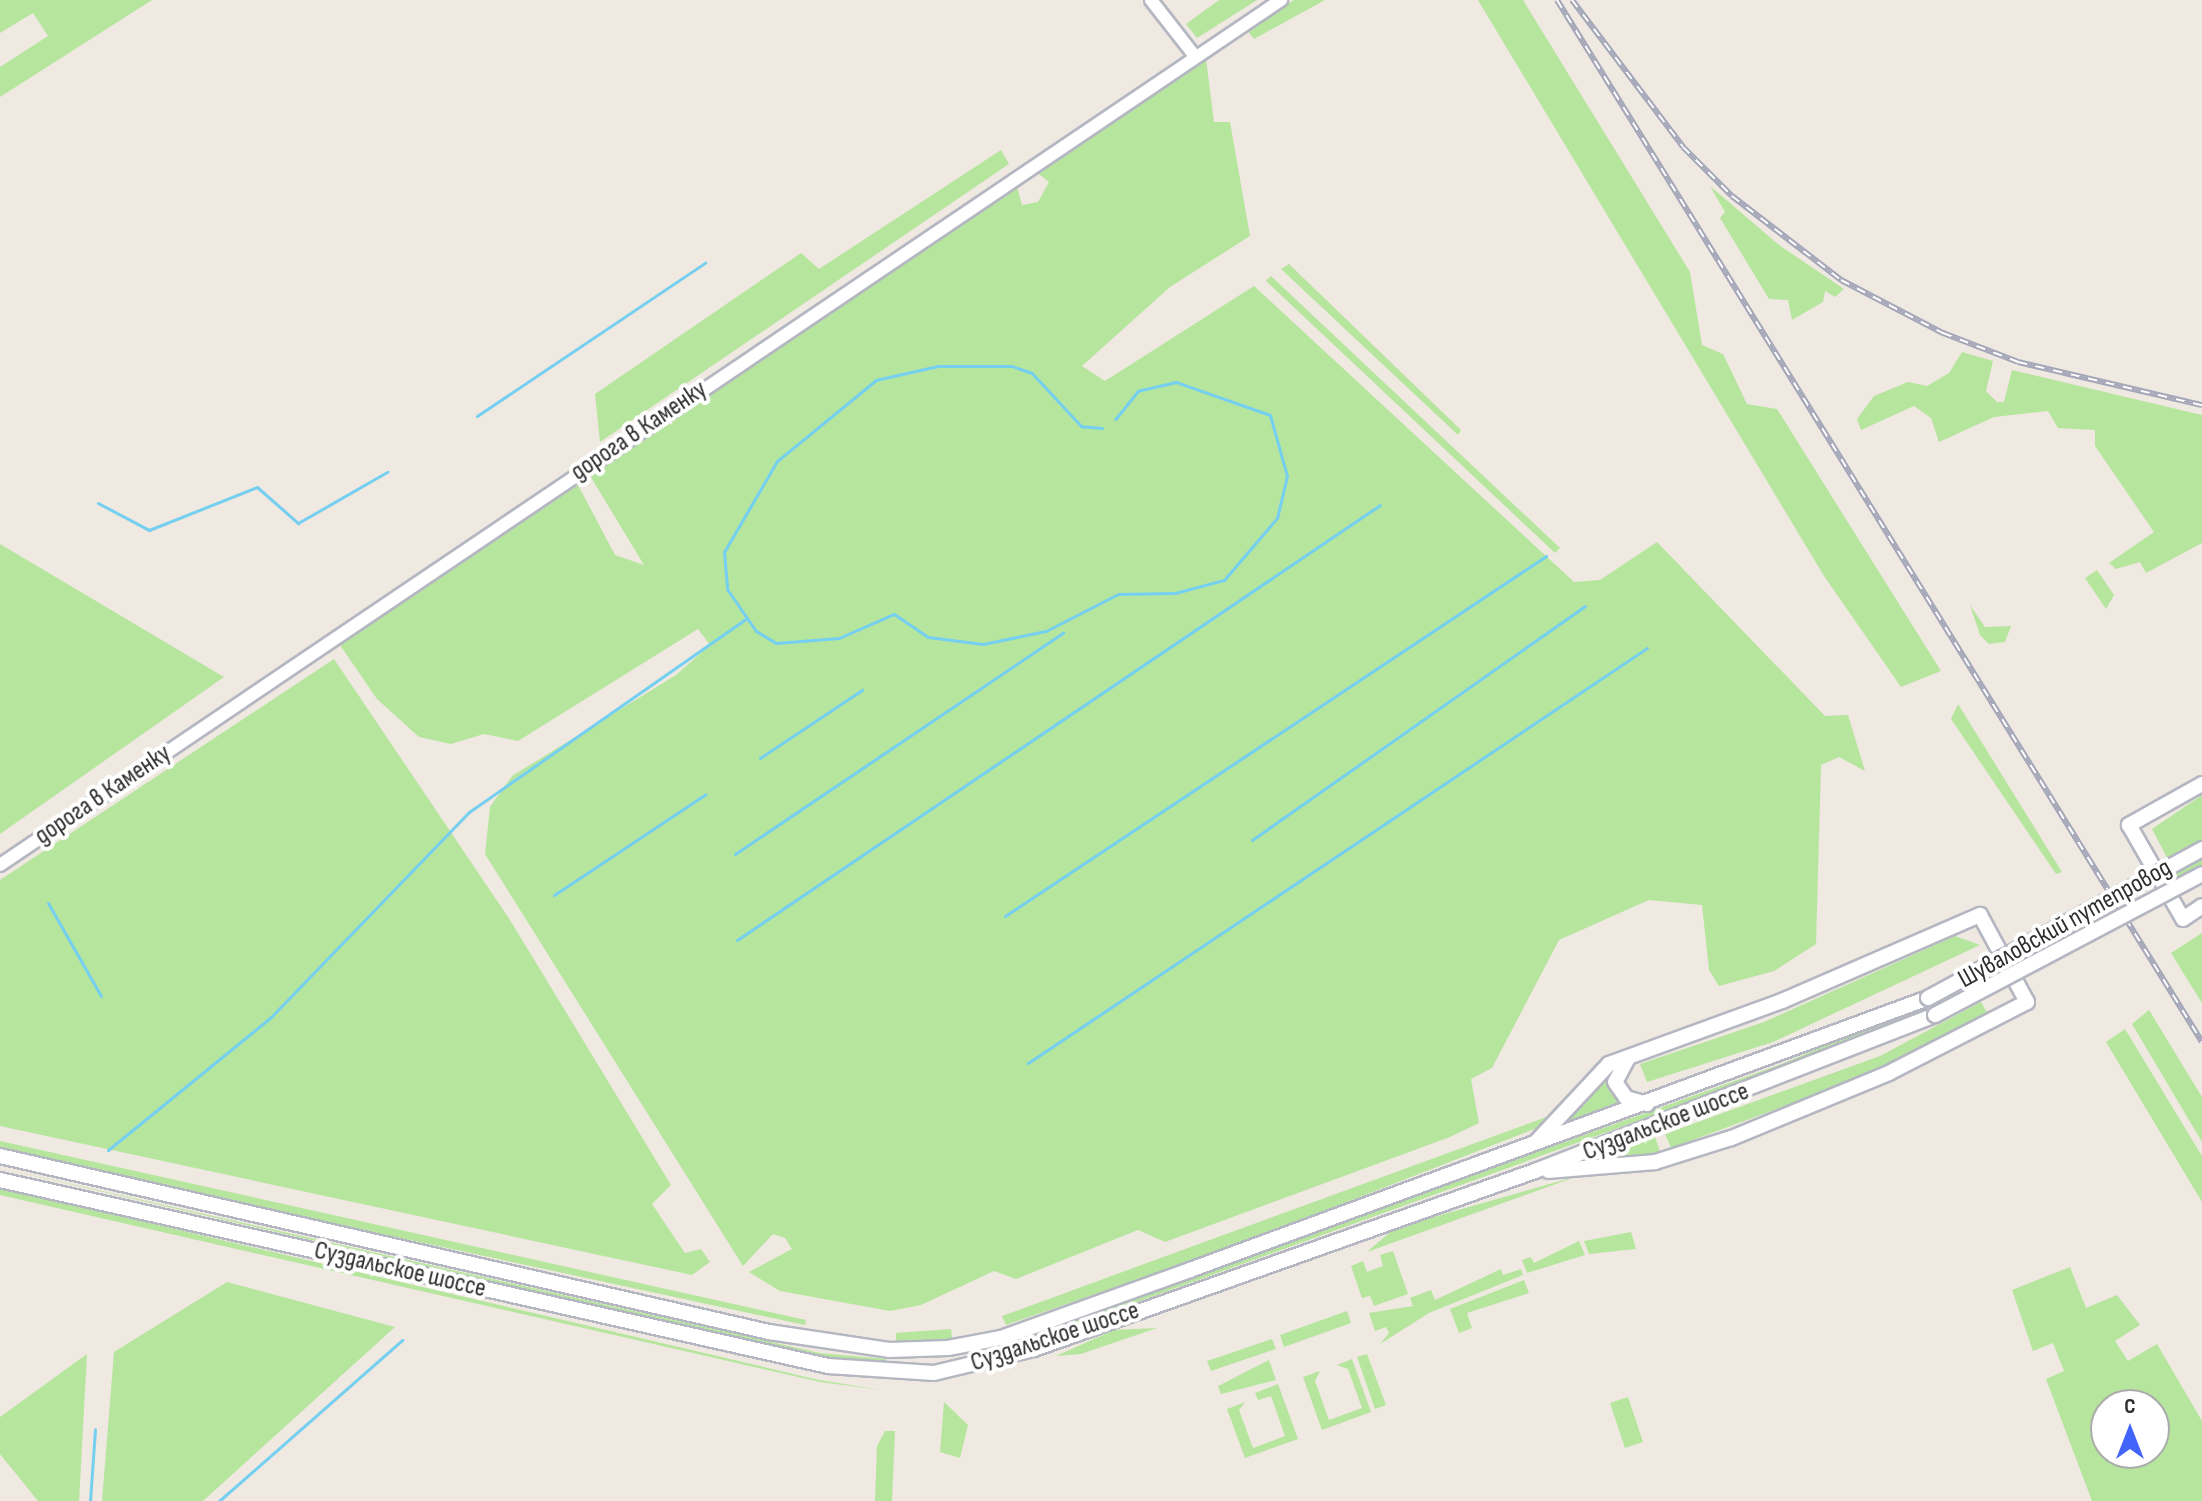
<!DOCTYPE html>
<meta charset="utf-8">
<style>
body{margin:0}
#map{position:relative;width:2202px;height:1501px;overflow:hidden;background:#efe9e1;font-family:"Sofia Sans Condensed",sans-serif}
div>[style]{position:absolute}
.green>*{inset:0;background:#b6e59e}
.stream>*{height:3px;margin:-1.5px;padding:0 1.5px;transform-origin:1.5px;border-radius:1.5px;background:#75cff0}
.roads{filter:drop-shadow(2px 0 #b4b7c1) drop-shadow(-2px 0 #b4b7c1) drop-shadow(0 2px #b4b7c1) drop-shadow(0 -2px #b4b7c1)}
.tertiary>*{height:12px;margin:-6px;padding:0 6px;transform-origin:6px;border-radius:6px;background:#fff}
.secondary>*{height:14px;margin:-7px;padding:0 7px;transform-origin:7px;border-radius:7px;background:#fff}
.rail>*{height:6px;margin-top:-3px;transform-origin:0;background:repeating-linear-gradient(90deg,#fff 0 9px,#a3a6b8 0 18px);box-sizing:border-box;border-block:2px solid #a3a6b8}
.bridges{filter:drop-shadow(2px 0 #b4b7c1) drop-shadow(-2px 0 #b4b7c1) drop-shadow(0 2px #b4b7c1) drop-shadow(0 -2px #b4b7c1)}
.secondary-bridge>*{height:14px;margin:-7px;padding:0 7px;transform-origin:7px;border-radius:7px;background:#fff}
span{translate:-50% -50%;white-space:nowrap;text-align:center;line-height:1.15;-webkit-text-stroke:8px #fff;paint-order:stroke}
.street-label{font-size:26px;color:#2e2e2e}
.north{position:absolute;left:2090px;top:1389px;width:80px;height:80px;box-sizing:border-box;background:#fff;border:2px solid #ababab;border-radius:50%;rotate:0deg;font-size:22px;font-weight:700;line-height:32px;text-align:center;color:#2e2e2e}
.north::after{content:'';display:block;margin:auto;width:28px;height:36px;background:#4264fb;clip-path:polygon(50% 0,100% 100%,50% 72%,0 100%)}
</style>
<div id="map">
<div class="green">
<i style="clip-path:polygon(0 0,152px 0,0 97px,0 67px,48px 36px,33px 13px,0 33px)"></i>
<i style="clip-path:polygon(1219px 0,1257px 0,1197px 38px,1186px 24px)"></i>
<i style="clip-path:polygon(1294px 0,1325px 0,1254px 39px,1247px 30px)"></i>
<i style="clip-path:polygon(1478px 0,1523px 0,1690px 272px,1702px 345px,1723px 354px,1747px 404px,1777px 409px,1941px 671px,1901px 687px,1824px 576px)"></i>
<i style="clip-path:polygon(1206px 59px,1214px 122px,1230px 122px,1250px 236px,1170px 287px,1082px 366px,1105px 381px,1254px 286px,1574px 582px,1600px 580px,1657px 542px,1825px 716px,1848px 715px,1865px 771px,1839px 757px,1821px 765px,1816px 944px,1774px 971px,1719px 986px,1709px 970px,1702px 905px,1649px 900px,1559px 940px,1492px 1068px,1471px 1079px,1479px 1123px,1450px 1137px,1165px 1242px,1138px 1230px,1016px 1279px,994px 1271px,921px 1305px,890px 1311px,780px 1291px,749px 1272px,792px 1249px,785px 1238px,773px 1234px,743px 1266px,485px 854px,490px 807px,512px 776px,676px 675px,710px 645px,698px 629px,518px 741px,484px 734px,451px 744px,419px 737px,377px 699px,340px 645px,578px 485px,615px 555px,644px 565px,589px 474px,1016px 183px,1022px 205px,1038px 202px,1049px 182px,1035px 171px)"></i>
<i style="clip-path:polygon(1001px 150px,1009px 164px,600px 442px,595px 394px,801px 253px,819px 269px)"></i>
<i style="clip-path:polygon(1710px 186px,1779px 245px,1844px 289px,1835px 297px,1825px 291px,1823px 302px,1792px 320px,1788px 300px,1769px 299px,1720px 218px,1725px 212px)"></i>
<i style="clip-path:polygon(1289px 264px,1461px 430px,1458px 435px,1281px 269px)"></i>
<i style="clip-path:polygon(1271px 276px,1560px 548px,1555px 553px,1266px 281px)"></i>
<i style="clip-path:polygon(1962px 352px,1993px 361px,1986px 391px,1997px 402px,2004px 402px,2012px 370px,2202px 415px,2202px 543px,2146px 573px,2140px 562px,2116px 569px,2109px 563px,2154px 532px,2095px 446px,2095px 430px,2058px 428px,2048px 411px,1994px 417px,1939px 442px,1931px 418px,1914px 406px,1861px 430px,1857px 419px,1874px 396px,1908px 382px,1927px 386px,1949px 373px)"></i>
<i style="clip-path:polygon(0 544px,224px 677px,0 834px)"></i>
<i style="clip-path:polygon(2097px 570px,2114px 595px,2106px 609px,2085px 578px)"></i>
<i style="clip-path:polygon(1970px 605px,1985px 627px,2011px 626px,2005px 642px,1989px 644px,1980px 635px)"></i>
<i style="clip-path:polygon(334px 659px,510px 920px,671px 1185px,652px 1204px,685px 1253px,701px 1249px,710px 1262px,692px 1275px,0 1126px,0 880px)"></i>
<i style="clip-path:polygon(1958px 704px,2062px 872px,2056px 874px,1951px 719px)"></i>
<i style="clip-path:polygon(2202px 795px,2202px 883px,2185px 892px,2152px 829px)"></i>
<i style="clip-path:polygon(2202px 933px,2202px 1003px,2171px 953px)"></i>
<i style="clip-path:polygon(1955px 936px,1980px 945px,1773px 1042px,1647px 1082px,1640px 1064px,1764px 1022px)"></i>
<i style="clip-path:polygon(1981px 1002px,1986px 1011px,2002px 1010px,1888px 1068px,1671px 1148px,1665px 1134px,1880px 1056px)"></i>
<i style="clip-path:polygon(1927px 1003px,1891px 1024px,1787px 1067px,999px 1352px,964px 1359px,1784px 1063px)"></i>
<i style="clip-path:polygon(2149px 1010px,2202px 1097px,2202px 1142px,2132px 1024px)"></i>
<i style="clip-path:polygon(2125px 1029px,2202px 1156px,2202px 1202px,2106px 1042px)"></i>
<i style="clip-path:polygon(1609px 1072px,1622px 1103px,1562px 1123px)"></i>
<i style="clip-path:polygon(1549px 1116px,1537px 1128px,1224px 1250px,1006px 1325px,1002px 1316px)"></i>
<i style="clip-path:polygon(1655px 1137px,1661px 1154px,1583px 1163px)"></i>
<i style="clip-path:polygon(0 1141px,806px 1320px,805px 1325px,0 1152px)"></i>
<i style="clip-path:polygon(0 1168px,820px 1353px,886px 1359px,886px 1365px,822px 1358px)"></i>
<i style="clip-path:polygon(1578px 1176px,1367px 1252px,1395px 1228px)"></i>
<i style="clip-path:polygon(0 1188px,819px 1380px,882px 1390px,820px 1382px,0 1195px)"></i>
<i style="clip-path:polygon(1631px 1232px,1636px 1249px,1589px 1254px,1584px 1241px)"></i>
<i style="clip-path:polygon(1579px 1241px,1585px 1255px,1527px 1273px,1522px 1260px,1531px 1257px,1534px 1263px)"></i>
<i style="clip-path:polygon(1393px 1251px,1408px 1294px,1374px 1306px,1370px 1296px,1362px 1298px,1351px 1266px,1363px 1261px,1367px 1272px,1383px 1266px,1380px 1255px)"></i>
<i style="clip-path:polygon(evenodd,2070px 1267px,2086px 1308px,2117px 1295px,2140px 1325px,2115px 1341px,2128px 1361px,2157px 1344px,2202px 1421px,2202px 1501px,2092px 1501px,2046px 1379px,2064px 1371px,2053px 1343px,2033px 1351px,2012px 1290px,2070px 1267px,2106px 1405px,2154px 1405px,2154px 1453px,2106px 1453px,2106px 1405px)"></i>
<i style="clip-path:polygon(1501px 1269px,1503px 1275px,1521px 1269px,1523px 1275px,1429px 1313px,1380px 1344px,1389px 1333px,1386px 1327px,1375px 1331px,1369px 1313px,1413px 1306px,1410px 1298px,1431px 1290px,1435px 1300px)"></i>
<i style="clip-path:polygon(1524px 1280px,1529px 1293px,1467px 1313px,1472px 1328px,1459px 1333px,1450px 1309px)"></i>
<i style="clip-path:polygon(227px 1282px,395px 1327px,203px 1501px,102px 1501px,114px 1352px)"></i>
<i style="clip-path:polygon(1347px 1311px,1351px 1323px,1284px 1347px,1280px 1335px)"></i>
<i style="clip-path:polygon(1157px 1328px,1081px 1354px,1056px 1356px,1114px 1330px)"></i>
<i style="clip-path:polygon(951px 1329px,952px 1339px,896px 1341px,896px 1333px)"></i>
<i style="clip-path:polygon(1272px 1339px,1276px 1349px,1211px 1371px,1207px 1361px)"></i>
<i style="clip-path:polygon(87px 1354px,79px 1501px,38px 1501px,0 1454px,0 1417px)"></i>
<i style="clip-path:polygon(1367px 1354px,1386px 1405px,1375px 1409px,1357px 1357px)"></i>
<i style="clip-path:polygon(1352px 1359px,1371px 1412px,1322px 1430px,1303px 1377px,1320px 1371px,1315px 1381px,1329px 1420px,1362px 1408px,1348px 1369px,1337px 1365px)"></i>
<i style="clip-path:polygon(1269px 1360px,1276px 1380px,1221px 1394px,1218px 1386px)"></i>
<i style="clip-path:polygon(1278px 1384px,1298px 1439px,1245px 1458px,1227px 1409px,1245px 1402px,1239px 1410px,1253px 1448px,1285px 1436px,1271px 1396px,1258px 1400px,1255px 1393px)"></i>
<i style="clip-path:polygon(1628px 1397px,1643px 1442px,1625px 1448px,1610px 1403px)"></i>
<i style="clip-path:polygon(944px 1402px,968px 1425px,960px 1458px,940px 1452px)"></i>
<i style="clip-path:polygon(885px 1431px,895px 1431px,892px 1501px,875px 1501px,877px 1446px)"></i>
</div>
<div class="stream">
<i style="left:477px;top:416px;width:275px;rotate:-33.9deg"></i>
<i style="left:1102px;top:428px;width:21px;rotate:-175deg"></i>
<i style="left:1081px;top:426px;width:72px;rotate:-132.8deg"></i>
<i style="left:1032px;top:373px;width:21px;rotate:-161deg"></i>
<i style="left:1012px;top:366px;width:74px;rotate:180deg"></i>
<i style="left:938px;top:366px;width:64px;rotate:167.3deg"></i>
<i style="left:876px;top:380px;width:128px;rotate:140.7deg"></i>
<i style="left:777px;top:461px;width:105px;rotate:120.2deg"></i>
<i style="left:724px;top:552px;width:37px;rotate:85deg"></i>
<i style="left:727px;top:589px;width:51px;rotate:55.4deg"></i>
<i style="left:756px;top:631px;width:23px;rotate:31deg"></i>
<i style="left:776px;top:643px;width:63px;rotate:-4.5deg"></i>
<i style="left:839px;top:638px;width:60px;rotate:-23.6deg"></i>
<i style="left:894px;top:614px;width:41px;rotate:34.1deg"></i>
<i style="left:928px;top:637px;width:55px;rotate:7.3deg"></i>
<i style="left:983px;top:644px;width:64px;rotate:-11.7deg"></i>
<i style="left:1046px;top:631px;width:81px;rotate:-27.2deg"></i>
<i style="left:1118px;top:594px;width:57px;rotate:-1deg"></i>
<i style="left:1175px;top:593px;width:51px;rotate:-14.9deg"></i>
<i style="left:1224px;top:580px;width:82px;rotate:-49.5deg"></i>
<i style="left:1277px;top:518px;width:43px;rotate:-76.6deg"></i>
<i style="left:1287px;top:476px;width:63px;rotate:-105.6deg"></i>
<i style="left:1270px;top:415px;width:100px;rotate:-160.7deg"></i>
<i style="left:1176px;top:382px;width:39px;rotate:167deg"></i>
<i style="left:1138px;top:391px;width:36px;rotate:129deg"></i>
<i style="left:98px;top:503px;width:58px;rotate:27.9deg"></i>
<i style="left:149px;top:530px;width:116px;rotate:-21.7deg"></i>
<i style="left:257px;top:487px;width:55px;rotate:41.3deg"></i>
<i style="left:298px;top:523px;width:103px;rotate:-29.8deg"></i>
<i style="left:760px;top:758px;width:123px;rotate:-33.7deg"></i>
<i style="left:1252px;top:840px;width:407px;rotate:-35.1deg"></i>
<i style="left:735px;top:854px;width:396px;rotate:-34deg"></i>
<i style="left:554px;top:895px;width:182px;rotate:-33.6deg"></i>
<i style="left:48px;top:903px;width:107px;rotate:60.3deg"></i>
<i style="left:1005px;top:916px;width:650px;rotate:-33.64deg"></i>
<i style="left:737px;top:940px;width:776px;rotate:-34.08deg"></i>
<i style="left:1028px;top:1063px;width:745px;rotate:-33.84deg"></i>
<i style="left:108px;top:1150px;width:210px;rotate:-39.2deg"></i>
<i style="left:271px;top:1017px;width:285px;rotate:-46deg"></i>
<i style="left:469px;top:812px;width:339px;rotate:-34.9deg"></i>
<i style="left:90px;top:1501px;width:72px;rotate:-86deg"></i>
<i style="left:219px;top:1501px;width:244px;rotate:-41.3deg"></i>
</div>
<div class="roads">
<div class="tertiary">
<i style="left:1151px;top:0;width:70px;rotate:52deg"></i>
<i style="left:0;top:865px;width:1546px;rotate:-34.03deg"></i>
</div>
<div class="secondary">
<i style="left:2202px;top:784px;width:84px;rotate:150.7deg"></i>
<i style="left:2129px;top:825px;width:108px;rotate:60.1deg"></i>
<i style="left:2183px;top:919px;width:23px;rotate:-34deg"></i>
<i style="left:1628px;top:1058px;width:27px;rotate:118deg"></i>
<i style="left:1615px;top:1082px;width:19px;rotate:55deg"></i>
<i style="left:1626px;top:1098px;width:22px;rotate:16deg"></i>
<i style="left:1536px;top:1142px;width:107px;rotate:-46.9deg"></i>
<i style="left:1609px;top:1064px;width:184px;rotate:-20deg"></i>
<i style="left:1782px;top:1001px;width:216px;rotate:-23.5deg"></i>
<i style="left:1980px;top:915px;width:99px;rotate:61.6deg"></i>
<i style="left:2027px;top:1002px;width:155px;rotate:152.8deg"></i>
<i style="left:1889px;top:1073px;width:171px;rotate:157.6deg"></i>
<i style="left:1731px;top:1138px;width:80px;rotate:162.5deg"></i>
<i style="left:1655px;top:1162px;width:107px;rotate:175.2deg"></i>
<i style="left:0;top:1156px;width:789px;rotate:12.89deg"></i>
<i style="left:769px;top:1332px;width:121px;rotate:8.5deg"></i>
<i style="left:889px;top:1350px;width:59px;rotate:-1.9deg"></i>
<i style="left:948px;top:1348px;width:54px;rotate:-10.7deg"></i>
<i style="left:1001px;top:1338px;width:201px;rotate:-19.8deg"></i>
<i style="left:1190px;top:1270px;width:787px;rotate:-20.23deg"></i>
<i style="left:0;top:1180px;width:849px;rotate:12.66deg"></i>
<i style="left:828px;top:1366px;width:106px;rotate:3.8deg"></i>
<i style="left:934px;top:1373px;width:103px;rotate:-13.5deg"></i>
<i style="left:1034px;top:1349px;width:532px;rotate:-19.56deg"></i>
<i style="left:1535px;top:1171px;width:429px;rotate:-21.3deg"></i>
</div>
</div>
<div class="rail">
<i style="left:1557px;top:0;width:1225px;rotate:58.24deg"></i>
<i style="left:1572px;top:0;width:184px;rotate:52.9deg"></i>
<i style="left:1683px;top:147px;width:69px;rotate:45deg"></i>
<i style="left:1732px;top:196px;width:138px;rotate:37.6deg"></i>
<i style="left:1841px;top:280px;width:115px;rotate:27.5deg"></i>
<i style="left:1943px;top:333px;width:80px;rotate:21.1deg"></i>
<i style="left:2018px;top:362px;width:189px;rotate:13.2deg"></i>
</div>
<div class="bridges">
<div class="secondary-bridge">
<i style="left:1928px;top:998px;width:312px;rotate:-28.5deg"></i>
<i style="left:1935px;top:1015px;width:302px;rotate:-27.8deg"></i>
</div>
</div>
<div class="street-label">
<span style="left:639px;top:431px;rotate:-34deg">дорога в Каменку</span>
<span style="left:103px;top:795px;rotate:-34deg">дорога в Каменку</span>
<span style="left:2065px;top:924px;rotate:-29deg">Шуваловский путепровод</span>
<span style="left:1666px;top:1122px;rotate:-21deg">Суздальское шоссе</span>
<span style="left:400px;top:1270px;rotate:13deg">Суздальское шоссе</span>
<span style="left:1055px;top:1337px;rotate:-18deg">Суздальское шоссе</span>
</div>
<div class="north">С</div>
</div>
